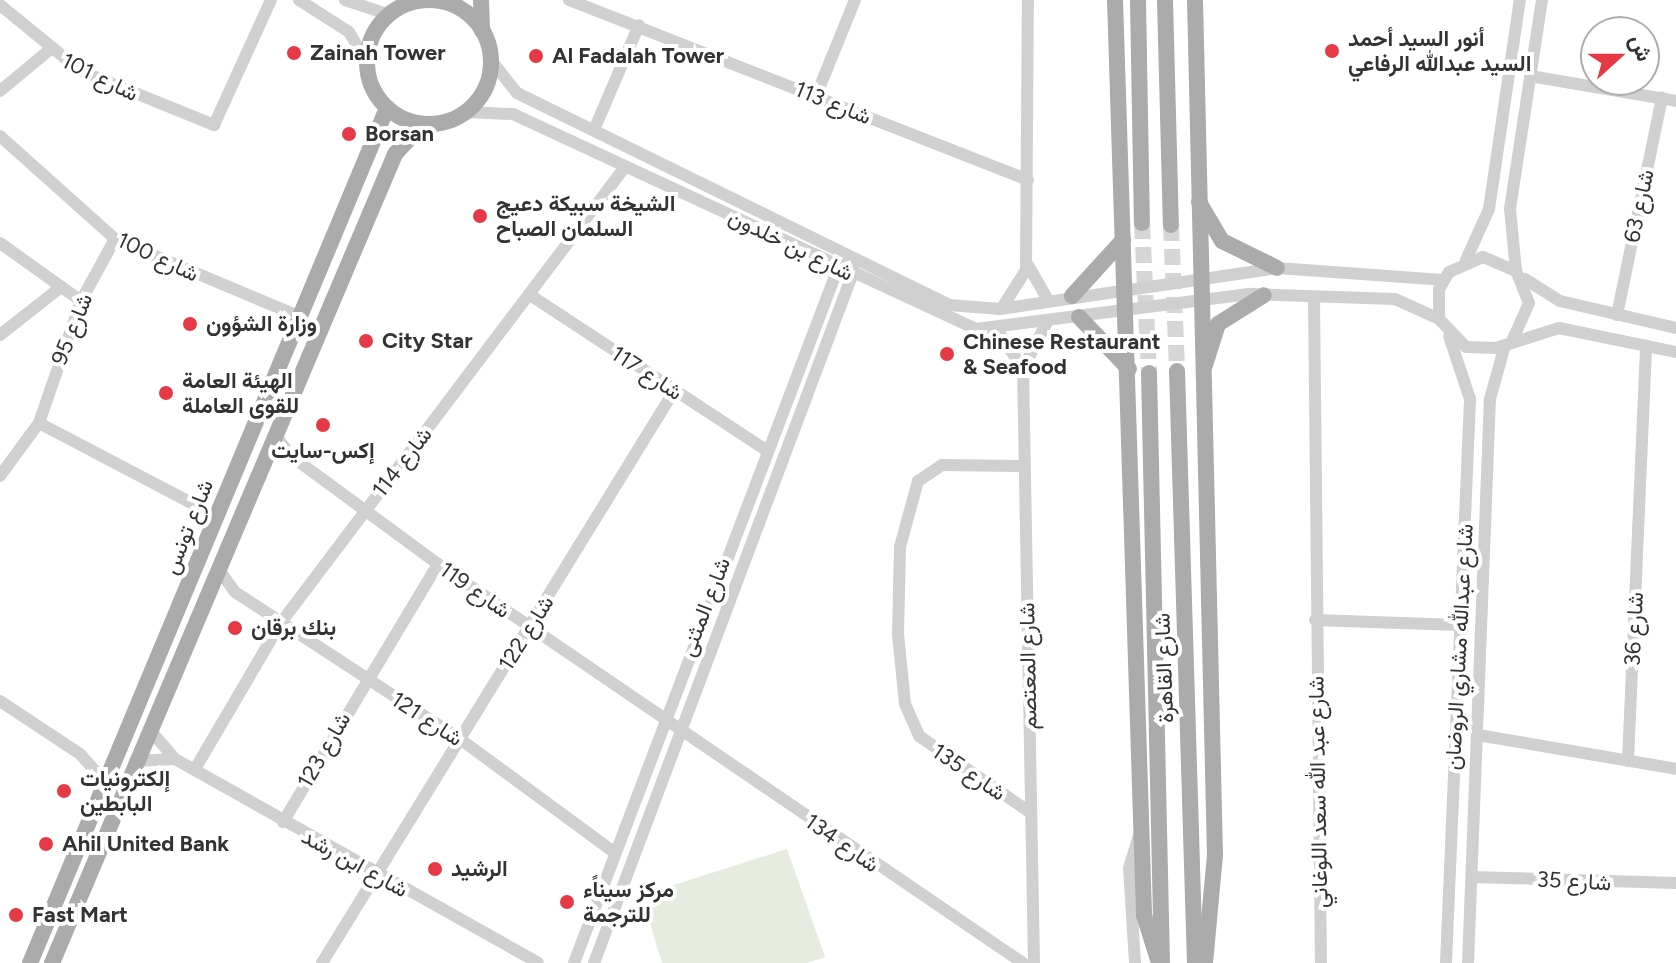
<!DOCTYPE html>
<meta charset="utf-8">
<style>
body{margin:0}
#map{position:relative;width:1676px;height:963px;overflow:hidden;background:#fff;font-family:Figtree,Vazirmatn,sans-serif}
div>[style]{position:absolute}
.green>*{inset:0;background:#e6ecdf}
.major-tunnel>*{height:16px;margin-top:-8px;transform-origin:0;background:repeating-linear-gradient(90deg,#d6d6d6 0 16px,transparent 0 24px)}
.minor>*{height:12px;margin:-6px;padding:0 6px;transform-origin:6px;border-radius:6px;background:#d0d0d0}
.major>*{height:16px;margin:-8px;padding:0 8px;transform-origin:8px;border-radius:8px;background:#ababab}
.major>.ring{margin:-8px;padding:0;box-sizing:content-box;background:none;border:16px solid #ababab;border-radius:50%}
.dots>*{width:22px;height:22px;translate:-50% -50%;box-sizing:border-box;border:4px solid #fff;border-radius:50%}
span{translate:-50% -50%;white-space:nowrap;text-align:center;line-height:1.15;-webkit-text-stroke:8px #fff;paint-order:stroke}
.poi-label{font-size:22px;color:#333;font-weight:700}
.left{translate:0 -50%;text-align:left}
.street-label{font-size:22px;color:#333}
.north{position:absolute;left:1580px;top:16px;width:80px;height:80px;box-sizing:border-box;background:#fff;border:2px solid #adadad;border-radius:50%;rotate:69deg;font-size:22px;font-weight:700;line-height:32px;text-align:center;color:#333}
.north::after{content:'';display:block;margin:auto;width:28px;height:36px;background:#e63946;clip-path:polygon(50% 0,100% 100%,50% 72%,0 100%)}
</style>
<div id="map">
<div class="green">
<i style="clip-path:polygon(787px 849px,825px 957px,807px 963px,662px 963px,649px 920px,655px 891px)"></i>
</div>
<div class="major-tunnel">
<i style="left:1142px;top:223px;width:150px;rotate:87.3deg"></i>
<i style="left:1171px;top:225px;width:146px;rotate:87.6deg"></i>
</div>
<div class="minor">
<i style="left:299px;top:0;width:59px;rotate:32.6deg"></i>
<i style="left:349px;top:32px;width:35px;rotate:59deg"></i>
<i style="left:345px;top:0;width:47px;rotate:18.4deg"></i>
<i style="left:569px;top:0;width:493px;rotate:21.4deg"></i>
<i style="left:0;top:5px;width:104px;rotate:39.2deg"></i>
<i style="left:81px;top:71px;width:144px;rotate:22.1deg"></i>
<i style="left:214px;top:125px;width:137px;rotate:-65.5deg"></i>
<i style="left:490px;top:59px;width:43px;rotate:51.5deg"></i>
<i style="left:517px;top:93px;width:481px;rotate:26.1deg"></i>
<i style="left:949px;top:305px;width:51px;rotate:4.5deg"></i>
<i style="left:1000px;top:309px;width:280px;rotate:-8.4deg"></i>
<i style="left:1277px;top:268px;width:166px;rotate:4.1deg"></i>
<i style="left:1530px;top:76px;width:148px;rotate:9.7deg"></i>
<i style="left:0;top:91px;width:62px;rotate:-39.8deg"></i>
<i style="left:816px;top:96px;width:104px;rotate:-67.9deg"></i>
<i style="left:465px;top:112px;width:48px;rotate:2.4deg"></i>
<i style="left:513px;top:114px;width:510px;rotate:24.91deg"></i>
<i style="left:976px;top:329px;width:277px;rotate:-7.3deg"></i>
<i style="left:1251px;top:294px;width:144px;rotate:2deg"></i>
<i style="left:1395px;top:299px;width:48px;rotate:24.4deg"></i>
<i style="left:594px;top:130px;width:114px;rotate:-66.8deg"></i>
<i style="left:0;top:136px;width:154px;rotate:41.8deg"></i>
<i style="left:115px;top:239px;width:199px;rotate:22.8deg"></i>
<i style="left:0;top:243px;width:100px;rotate:35.6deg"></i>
<i style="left:1466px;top:260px;width:56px;rotate:-65.7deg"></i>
<i style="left:1489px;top:209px;width:211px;rotate:-81.6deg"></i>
<i style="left:1028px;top:265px;width:40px;rotate:60.3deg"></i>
<i style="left:1516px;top:271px;width:62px;rotate:-95.5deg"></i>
<i style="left:1510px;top:209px;width:211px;rotate:-81.3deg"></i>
<i style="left:1525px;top:279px;width:41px;rotate:32.2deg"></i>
<i style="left:1560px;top:301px;width:119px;rotate:13.1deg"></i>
<i style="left:530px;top:295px;width:280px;rotate:33.3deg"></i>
<i style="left:1314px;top:297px;width:666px;rotate:89.4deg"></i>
<i style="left:1002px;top:308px;width:45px;rotate:-57.7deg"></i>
<i style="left:1026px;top:270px;width:270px;rotate:-89.6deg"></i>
<i style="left:1617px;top:315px;width:222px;rotate:-78.3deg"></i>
<i style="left:998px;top:331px;width:45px;rotate:56.7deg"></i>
<i style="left:0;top:335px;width:78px;rotate:-38.2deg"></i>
<i style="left:1513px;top:339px;width:39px;rotate:-66deg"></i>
<i style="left:1529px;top:303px;width:35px;rotate:-112deg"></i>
<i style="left:1516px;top:271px;width:36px;rotate:-157deg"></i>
<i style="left:1483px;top:257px;width:37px;rotate:156deg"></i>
<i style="left:1449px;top:272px;width:20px;rotate:120deg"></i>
<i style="left:1439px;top:289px;width:30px;rotate:90deg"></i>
<i style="left:1439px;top:319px;width:39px;rotate:46deg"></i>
<i style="left:1466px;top:347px;width:30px;rotate:2deg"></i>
<i style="left:1496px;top:348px;width:66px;rotate:-17.6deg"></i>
<i style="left:1559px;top:328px;width:119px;rotate:11.6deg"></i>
<i style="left:39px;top:423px;width:174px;rotate:27.7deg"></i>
<i style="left:193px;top:504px;width:31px;rotate:52deg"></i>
<i style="left:276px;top:436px;width:25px;rotate:53deg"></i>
<i style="left:291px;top:456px;width:182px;rotate:36.3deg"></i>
<i style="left:438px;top:564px;width:708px;rotate:34.3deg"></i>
<i style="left:1023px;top:466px;width:81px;rotate:-179.3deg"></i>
<i style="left:942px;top:465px;width:29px;rotate:146deg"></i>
<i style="left:918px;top:481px;width:68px;rotate:105.3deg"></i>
<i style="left:900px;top:547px;width:87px;rotate:91.3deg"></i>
<i style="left:898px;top:634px;width:70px;rotate:84.3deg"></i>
<i style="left:905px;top:704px;width:35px;rotate:66deg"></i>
<i style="left:919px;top:736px;width:136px;rotate:34.5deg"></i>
<i style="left:0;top:476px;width:66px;rotate:-53.7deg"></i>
<i style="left:39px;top:423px;width:129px;rotate:-71deg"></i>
<i style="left:81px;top:301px;width:71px;rotate:-61.3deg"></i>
<i style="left:219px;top:570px;width:27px;rotate:54deg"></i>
<i style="left:235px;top:592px;width:269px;rotate:33.2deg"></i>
<i style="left:460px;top:739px;width:191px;rotate:36.3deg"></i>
<i style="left:1315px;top:620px;width:144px;rotate:2deg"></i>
<i style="left:0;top:701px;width:96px;rotate:33.5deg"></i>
<i style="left:80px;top:754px;width:40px;rotate:48deg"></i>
<i style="left:149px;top:729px;width:40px;rotate:49deg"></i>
<i style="left:175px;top:759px;width:416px;rotate:29.3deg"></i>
<i style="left:1478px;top:735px;width:201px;rotate:9.7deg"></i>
<i style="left:135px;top:761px;width:40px;rotate:-2.9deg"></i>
<i style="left:1628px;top:761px;width:416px;rotate:-87.5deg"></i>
<i style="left:195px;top:769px;width:168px;rotate:-59.6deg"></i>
<i style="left:280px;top:624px;width:573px;rotate:-52.95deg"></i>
<i style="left:283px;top:822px;width:301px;rotate:-59deg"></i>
<i style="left:1472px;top:877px;width:204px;rotate:1.7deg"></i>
<i style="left:322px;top:963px;width:672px;rotate:-58.39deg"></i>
<i style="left:574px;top:963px;width:752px;rotate:-69.2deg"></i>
<i style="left:594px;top:963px;width:740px;rotate:-69.43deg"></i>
<i style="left:1034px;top:963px;width:594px;rotate:-91.06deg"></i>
<i style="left:1023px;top:369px;width:53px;rotate:-62.9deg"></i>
<i style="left:1135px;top:963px;width:95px;rotate:-93.6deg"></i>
<i style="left:1129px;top:868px;width:37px;rotate:-73deg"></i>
<i style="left:1446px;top:963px;width:565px;rotate:-87.56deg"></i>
<i style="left:1470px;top:399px;width:66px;rotate:-108.4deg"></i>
<i style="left:1468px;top:963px;width:564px;rotate:-87.77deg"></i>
<i style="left:1490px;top:399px;width:56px;rotate:-74.5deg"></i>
</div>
<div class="major">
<i style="left:481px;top:0;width:31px;rotate:88deg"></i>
<i style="left:1115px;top:0;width:915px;rotate:88.18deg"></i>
<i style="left:1144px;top:915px;width:50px;rotate:72.6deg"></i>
<i style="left:1138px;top:0;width:223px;rotate:89deg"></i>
<i style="left:1165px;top:0;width:225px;rotate:88.5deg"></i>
<i style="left:1195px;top:0;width:855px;rotate:88.66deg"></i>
<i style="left:1215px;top:855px;width:108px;rotate:95.3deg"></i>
<i class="ring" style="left:367px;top:0;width:108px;height:108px"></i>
<i style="left:1199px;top:202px;width:45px;rotate:59.5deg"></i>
<i style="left:1222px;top:241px;width:61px;rotate:26.1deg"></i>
<i style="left:1072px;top:296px;width:76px;rotate:-47.7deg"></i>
<i style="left:1079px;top:317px;width:72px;rotate:46.1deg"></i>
<i style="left:1205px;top:365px;width:43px;rotate:-72.4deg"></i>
<i style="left:1218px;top:324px;width:54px;rotate:-32.2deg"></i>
<i style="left:1177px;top:371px;width:592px;rotate:88.26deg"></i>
<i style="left:1149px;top:373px;width:590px;rotate:88.74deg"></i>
<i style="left:30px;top:963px;width:927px;rotate:-67.34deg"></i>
<i style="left:52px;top:963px;width:879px;rotate:-67.02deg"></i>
<i style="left:395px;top:154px;width:41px;rotate:-47deg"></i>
</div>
<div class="dots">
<i style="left:1332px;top:51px;background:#e63946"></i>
<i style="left:294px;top:53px;background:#e63946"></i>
<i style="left:536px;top:56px;background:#e63946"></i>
<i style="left:349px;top:134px;background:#e63946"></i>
<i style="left:480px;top:216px;background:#e63946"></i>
<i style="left:190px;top:324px;background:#e63946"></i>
<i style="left:366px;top:341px;background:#e63946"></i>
<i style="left:947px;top:354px;background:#e63946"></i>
<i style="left:166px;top:393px;background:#e63946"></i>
<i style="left:323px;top:425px;background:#e63946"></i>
<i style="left:235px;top:628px;background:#e63946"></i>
<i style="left:64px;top:791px;background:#e63946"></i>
<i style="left:46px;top:844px;background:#e63946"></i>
<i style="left:435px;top:869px;background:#e63946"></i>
<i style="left:567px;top:902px;background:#e63946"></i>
<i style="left:16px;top:915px;background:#e63946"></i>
</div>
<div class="poi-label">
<span class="left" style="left:1348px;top:51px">أنور السيد أحمد<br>السيد عبدالله الرفاعي</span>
<span class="left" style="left:310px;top:53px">Zainah Tower</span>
<span class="left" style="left:552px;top:56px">Al Fadalah Tower</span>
<span class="left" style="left:365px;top:134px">Borsan</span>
<span class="left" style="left:496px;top:216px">الشيخة سبيكة دعيج<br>السلمان الصباح</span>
<span class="left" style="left:206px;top:324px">وزارة الشؤون</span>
<span class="left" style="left:382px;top:341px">City Star</span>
<span class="left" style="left:963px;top:354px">Chinese Restaurant<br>&amp; Seafood</span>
<span class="left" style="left:182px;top:393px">الهيئة العامة<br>للقوى العاملة</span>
<span style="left:323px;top:451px">إكس-سايت</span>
<span class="left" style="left:251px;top:628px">بنك برقان</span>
<span class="left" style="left:80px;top:791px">إلكترونيات<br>البابطين</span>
<span class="left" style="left:62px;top:844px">Ahil United Bank</span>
<span class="left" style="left:451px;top:869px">الرشيد</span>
<span class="left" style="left:583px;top:902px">مركز سيناًء<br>للترجمة</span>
<span class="left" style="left:32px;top:915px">Fast Mart</span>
</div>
<div class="street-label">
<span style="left:100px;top:77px;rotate:26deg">شارع 101</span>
<span style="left:833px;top:103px;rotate:22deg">شارع 113</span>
<span style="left:1639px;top:206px;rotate:-78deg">شارع 63</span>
<span style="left:791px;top:245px;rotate:26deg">شارع بن خلدون</span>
<span style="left:158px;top:257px;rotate:25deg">شارع 100</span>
<span style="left:72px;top:329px;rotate:-68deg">شارع 95</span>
<span style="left:647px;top:373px;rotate:33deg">شارع 117</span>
<span style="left:402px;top:462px;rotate:-52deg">شارع 114</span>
<span style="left:188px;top:527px;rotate:-68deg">شارع تونس</span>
<span style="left:475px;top:590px;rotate:35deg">شارع 119</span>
<span style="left:705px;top:607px;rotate:-69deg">شارع المثنى</span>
<span style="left:1634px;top:629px;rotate:-87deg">شارع 36</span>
<span style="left:526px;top:633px;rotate:-58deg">شارع 122</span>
<span style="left:1459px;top:647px;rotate:-87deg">شارع عبدالله مشاري الروضان</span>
<span style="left:1028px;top:666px;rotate:-91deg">شارع المعتصم</span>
<span style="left:1164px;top:668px;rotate:-92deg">شارع القاهرة</span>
<span style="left:427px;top:719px;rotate:33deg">شارع 121</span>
<span style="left:324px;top:750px;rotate:-60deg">شارع 123</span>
<span style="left:969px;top:772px;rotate:34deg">شارع 135</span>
<span style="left:1318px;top:792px;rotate:-91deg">شارع عبد الله سعد اللوغاني</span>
<span style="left:842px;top:843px;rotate:35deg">شارع 134</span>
<span style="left:355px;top:863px;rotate:29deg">شارع ابن رشد</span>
<span style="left:1574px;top:881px;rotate:3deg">شارع 35</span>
</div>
<div class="north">ش</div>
</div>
